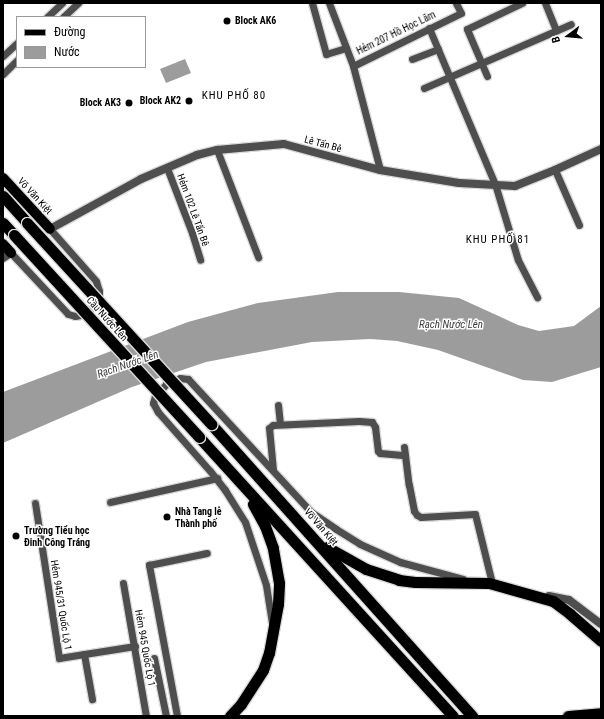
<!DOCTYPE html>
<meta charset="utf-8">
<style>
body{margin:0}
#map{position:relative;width:604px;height:719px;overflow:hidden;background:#fff;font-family:"Roboto Condensed",sans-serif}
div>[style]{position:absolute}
.water>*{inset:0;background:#9c9c9c}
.roads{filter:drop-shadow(1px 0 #dbdbdb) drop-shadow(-1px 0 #dbdbdb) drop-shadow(0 1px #dbdbdb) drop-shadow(0 -1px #dbdbdb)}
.minor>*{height:7px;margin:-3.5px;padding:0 3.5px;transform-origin:3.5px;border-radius:3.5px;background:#4e4e4e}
.tertiary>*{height:8px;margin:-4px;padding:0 4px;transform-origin:4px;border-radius:4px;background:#4e4e4e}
.primary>*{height:10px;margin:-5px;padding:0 5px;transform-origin:5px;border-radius:5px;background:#000}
.trunk>*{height:11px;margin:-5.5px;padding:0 5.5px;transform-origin:5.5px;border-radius:5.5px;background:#000}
.bridges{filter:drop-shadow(1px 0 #dbdbdb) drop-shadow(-1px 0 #dbdbdb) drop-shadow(0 1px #dbdbdb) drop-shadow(0 -1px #dbdbdb)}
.trunk-bridge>*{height:11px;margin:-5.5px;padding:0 5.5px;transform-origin:5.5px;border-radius:5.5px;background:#000}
.dots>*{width:11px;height:11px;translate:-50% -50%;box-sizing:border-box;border:2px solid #fff;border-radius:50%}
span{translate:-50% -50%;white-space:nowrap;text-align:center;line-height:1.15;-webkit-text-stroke:3px #fff;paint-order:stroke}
.poi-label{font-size:10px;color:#000;font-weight:700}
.left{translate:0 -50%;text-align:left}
.right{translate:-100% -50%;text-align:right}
.street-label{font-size:10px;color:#000}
.neighbourhood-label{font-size:11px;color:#000;letter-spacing:1px}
.water-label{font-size:11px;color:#3d3d3d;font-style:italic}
.frame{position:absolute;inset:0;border:4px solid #000;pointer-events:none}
.legend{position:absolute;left:16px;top:16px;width:130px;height:52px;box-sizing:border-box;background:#fff;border:1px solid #999;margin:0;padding:5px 7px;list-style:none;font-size:12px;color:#000}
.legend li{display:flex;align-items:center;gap:8px;height:20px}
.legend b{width:20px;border:1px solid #999}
.north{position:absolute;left:548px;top:16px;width:40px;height:40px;-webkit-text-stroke:3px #fff;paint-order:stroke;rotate:254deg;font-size:11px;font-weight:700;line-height:16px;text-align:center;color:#000}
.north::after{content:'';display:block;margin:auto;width:14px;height:18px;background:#000;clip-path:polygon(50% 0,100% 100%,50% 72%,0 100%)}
</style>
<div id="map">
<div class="water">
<i style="clip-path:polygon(185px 59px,191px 73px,166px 83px,160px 69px)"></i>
<i style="clip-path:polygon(338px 292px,399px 292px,459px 298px,518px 325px,539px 331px,574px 326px,601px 306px,601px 367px,552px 382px,523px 380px,438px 350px,397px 341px,370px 339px,312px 342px,206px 362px,132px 387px,3px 443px,3px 392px,188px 322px,258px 303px)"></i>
</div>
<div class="roads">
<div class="minor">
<i style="left:312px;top:3px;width:53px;rotate:74.6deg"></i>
<i style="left:326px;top:54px;width:21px;rotate:-17deg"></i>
<i style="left:329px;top:3px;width:67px;rotate:69.1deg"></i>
<i style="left:353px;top:66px;width:107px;rotate:75.4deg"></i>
<i style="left:545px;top:3px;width:29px;rotate:68deg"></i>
<i style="left:47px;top:17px;width:21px;rotate:-43deg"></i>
<i style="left:63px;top:17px;width:21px;rotate:-43deg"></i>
<i style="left:429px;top:28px;width:169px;rotate:67.1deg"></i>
<i style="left:495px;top:184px;width:79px;rotate:73.2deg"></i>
<i style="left:518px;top:260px;width:42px;rotate:62.8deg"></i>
<i style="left:3px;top:56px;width:19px;rotate:-43deg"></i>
<i style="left:412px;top:59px;width:28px;rotate:-21deg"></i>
<i style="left:353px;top:66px;width:120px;rotate:-26.1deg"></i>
<i style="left:461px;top:13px;width:11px;rotate:-117deg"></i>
<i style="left:3px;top:74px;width:20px;rotate:-45deg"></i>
<i style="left:487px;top:76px;width:51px;rotate:-113.1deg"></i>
<i style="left:467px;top:29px;width:61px;rotate:-25.3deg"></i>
<i style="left:424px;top:88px;width:160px;rotate:-23.5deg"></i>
<i style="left:217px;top:150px;width:115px;rotate:69deg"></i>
<i style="left:167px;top:168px;width:70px;rotate:69deg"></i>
<i style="left:192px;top:233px;width:28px;rotate:73deg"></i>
<i style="left:555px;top:170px;width:60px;rotate:66.4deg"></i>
<i style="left:11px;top:253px;width:83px;rotate:46.9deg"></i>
<i style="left:68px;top:314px;width:7px;rotate:16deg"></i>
<i style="left:75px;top:316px;width:11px;rotate:-10deg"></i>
<i style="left:86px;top:314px;width:19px;rotate:-47deg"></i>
<i style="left:99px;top:300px;width:9px;rotate:-90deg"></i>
<i style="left:99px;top:291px;width:10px;rotate:-107deg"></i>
<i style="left:96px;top:281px;width:69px;rotate:-131.5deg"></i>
<i style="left:278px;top:405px;width:19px;rotate:84deg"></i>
<i style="left:404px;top:447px;width:38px;rotate:83deg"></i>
<i style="left:409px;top:485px;width:26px;rotate:79deg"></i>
<i style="left:414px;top:511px;width:5px;rotate:53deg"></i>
<i style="left:417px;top:515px;width:4px;rotate:27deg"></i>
<i style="left:421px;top:517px;width:54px;rotate:-3.2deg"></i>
<i style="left:475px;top:514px;width:71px;rotate:76.2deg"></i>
<i style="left:273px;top:470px;width:42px;rotate:-95.4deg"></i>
<i style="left:269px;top:428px;width:5px;rotate:-37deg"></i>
<i style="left:273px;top:425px;width:86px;rotate:-2.7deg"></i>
<i style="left:359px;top:421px;width:13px;rotate:4deg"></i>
<i style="left:372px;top:422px;width:6px;rotate:59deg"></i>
<i style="left:375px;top:427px;width:24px;rotate:83deg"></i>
<i style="left:378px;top:451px;width:3px;rotate:45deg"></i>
<i style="left:380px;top:453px;width:25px;rotate:5deg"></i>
<i style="left:110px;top:502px;width:110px;rotate:-12.6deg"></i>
<i style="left:35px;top:503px;width:157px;rotate:81.2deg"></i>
<i style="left:59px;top:658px;width:77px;rotate:-9deg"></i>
<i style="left:123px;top:583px;width:135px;rotate:80.2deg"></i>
<i style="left:272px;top:623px;width:38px;rotate:-99deg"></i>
<i style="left:266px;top:585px;width:66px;rotate:-108.4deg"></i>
<i style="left:245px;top:522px;width:38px;rotate:-122deg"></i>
<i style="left:225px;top:490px;width:24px;rotate:-128deg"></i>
<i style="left:210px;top:471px;width:79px;rotate:-131.4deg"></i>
<i style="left:158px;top:412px;width:10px;rotate:-119deg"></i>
<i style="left:153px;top:403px;width:7px;rotate:-74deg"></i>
<i style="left:155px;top:396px;width:16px;rotate:-47deg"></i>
<i style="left:166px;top:384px;width:15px;rotate:-23deg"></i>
<i style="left:180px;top:378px;width:8px;rotate:7deg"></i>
<i style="left:188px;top:379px;width:181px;rotate:47.2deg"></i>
<i style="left:311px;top:512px;width:30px;rotate:34deg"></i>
<i style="left:336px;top:529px;width:28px;rotate:32deg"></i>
<i style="left:360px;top:544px;width:44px;rotate:24.2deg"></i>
<i style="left:400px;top:562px;width:65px;rotate:15.1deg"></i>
<i style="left:84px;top:654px;width:46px;rotate:79.9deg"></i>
<i style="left:154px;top:658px;width:59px;rotate:78.3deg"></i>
<i style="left:177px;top:716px;width:154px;rotate:-100.5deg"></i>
<i style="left:149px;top:565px;width:59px;rotate:-11.7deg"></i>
</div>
<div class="tertiary">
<i style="left:50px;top:229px;width:104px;rotate:-28.8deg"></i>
<i style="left:141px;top:179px;width:61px;rotate:-23.2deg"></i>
<i style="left:197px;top:155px;width:21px;rotate:-14deg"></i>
<i style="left:217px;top:150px;width:67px;rotate:-5.1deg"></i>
<i style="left:284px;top:144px;width:99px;rotate:15.2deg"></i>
<i style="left:380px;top:170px;width:80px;rotate:9.3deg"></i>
<i style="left:459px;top:183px;width:56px;rotate:3.1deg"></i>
<i style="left:515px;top:186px;width:43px;rotate:-21.8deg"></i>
<i style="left:555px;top:170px;width:51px;rotate:-24.5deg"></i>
<i style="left:3px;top:258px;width:9px;rotate:-32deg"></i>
<i style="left:549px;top:596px;width:20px;rotate:11deg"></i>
<i style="left:569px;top:600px;width:40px;rotate:37deg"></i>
</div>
<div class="primary">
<i style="left:3px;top:178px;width:69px;rotate:47.3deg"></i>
<i style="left:3px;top:244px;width:12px;rotate:48deg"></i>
</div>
<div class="trunk">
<i style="left:3px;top:196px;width:36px;rotate:48deg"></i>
<i style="left:3px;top:223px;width:16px;rotate:47deg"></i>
<i style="left:211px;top:424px;width:392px;rotate:48.2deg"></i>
<i style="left:199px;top:437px;width:377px;rotate:47.7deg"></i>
<i style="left:327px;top:547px;width:45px;rotate:29.4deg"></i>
<i style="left:366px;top:569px;width:35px;rotate:18deg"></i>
<i style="left:399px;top:580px;width:16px;rotate:7deg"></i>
<i style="left:415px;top:582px;width:74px;rotate:0.8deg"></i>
<i style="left:489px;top:583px;width:66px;rotate:15.7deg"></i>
<i style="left:553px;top:601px;width:21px;rotate:37deg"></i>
<i style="left:570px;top:614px;width:41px;rotate:41.1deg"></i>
<i style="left:230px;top:716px;width:16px;rotate:-47deg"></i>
<i style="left:241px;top:704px;width:40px;rotate:-57.1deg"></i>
<i style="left:263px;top:670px;width:18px;rotate:-71deg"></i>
<i style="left:269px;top:653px;width:50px;rotate:-79.6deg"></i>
<i style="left:278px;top:604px;width:21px;rotate:-87deg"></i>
<i style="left:279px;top:583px;width:36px;rotate:-100deg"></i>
<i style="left:273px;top:548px;width:23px;rotate:-110deg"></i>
<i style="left:265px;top:526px;width:25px;rotate:-119deg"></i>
<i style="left:568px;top:716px;width:33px;rotate:-5deg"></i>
</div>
</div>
<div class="bridges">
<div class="trunk-bridge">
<i style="left:27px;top:223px;width:273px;rotate:47.5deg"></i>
<i style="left:14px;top:235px;width:274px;rotate:47.5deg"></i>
</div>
</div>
<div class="dots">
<i style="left:227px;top:21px;background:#000"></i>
<i style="left:189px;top:101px;background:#000"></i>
<i style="left:129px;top:103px;background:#000"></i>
<i style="left:167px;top:517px;background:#000"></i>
<i style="left:16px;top:536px;background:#000"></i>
</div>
<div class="poi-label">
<span class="left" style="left:235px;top:21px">Block AK6</span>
<span class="right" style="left:181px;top:101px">Block AK2</span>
<span class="right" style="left:121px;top:103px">Block AK3</span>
<span class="left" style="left:175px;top:517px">Nhà Tang lễ<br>Thành phố</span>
<span class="left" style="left:24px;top:536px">Trường Tiểu học<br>Đinh Công Tráng</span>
</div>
<div class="street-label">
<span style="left:396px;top:33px;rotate:-26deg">Hẻm 207 Hồ Học Lãm</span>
<span style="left:323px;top:144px;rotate:15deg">Lê Tấn Bê</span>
<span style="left:35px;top:196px;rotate:47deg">Võ Văn Kiệt</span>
<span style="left:193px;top:210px;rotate:70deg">Hẻm 102 Lê Tấn Bê</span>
<span style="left:107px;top:319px;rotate:48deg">Cầu Nước Lên</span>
<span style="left:321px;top:527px;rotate:49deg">Võ Văn Kiệt</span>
<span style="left:61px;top:605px;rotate:81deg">Hẻm 945/31 Quốc Lộ 1</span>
<span style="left:145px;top:648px;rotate:80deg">Hẻm 945 Quốc Lộ 1</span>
</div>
<div class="neighbourhood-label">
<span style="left:234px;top:96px">KHU PHỐ 80</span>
<span style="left:498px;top:240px">KHU PHỐ 81</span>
</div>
<div class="water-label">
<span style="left:451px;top:325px">Rạch Nước Lên</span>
<span style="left:128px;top:365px;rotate:-19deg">Rạch Nước Lên</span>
</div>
<div class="frame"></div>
<ul class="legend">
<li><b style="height:5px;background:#000"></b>Đường</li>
<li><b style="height:11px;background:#9c9c9c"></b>Nước</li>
</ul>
<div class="north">B</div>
</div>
